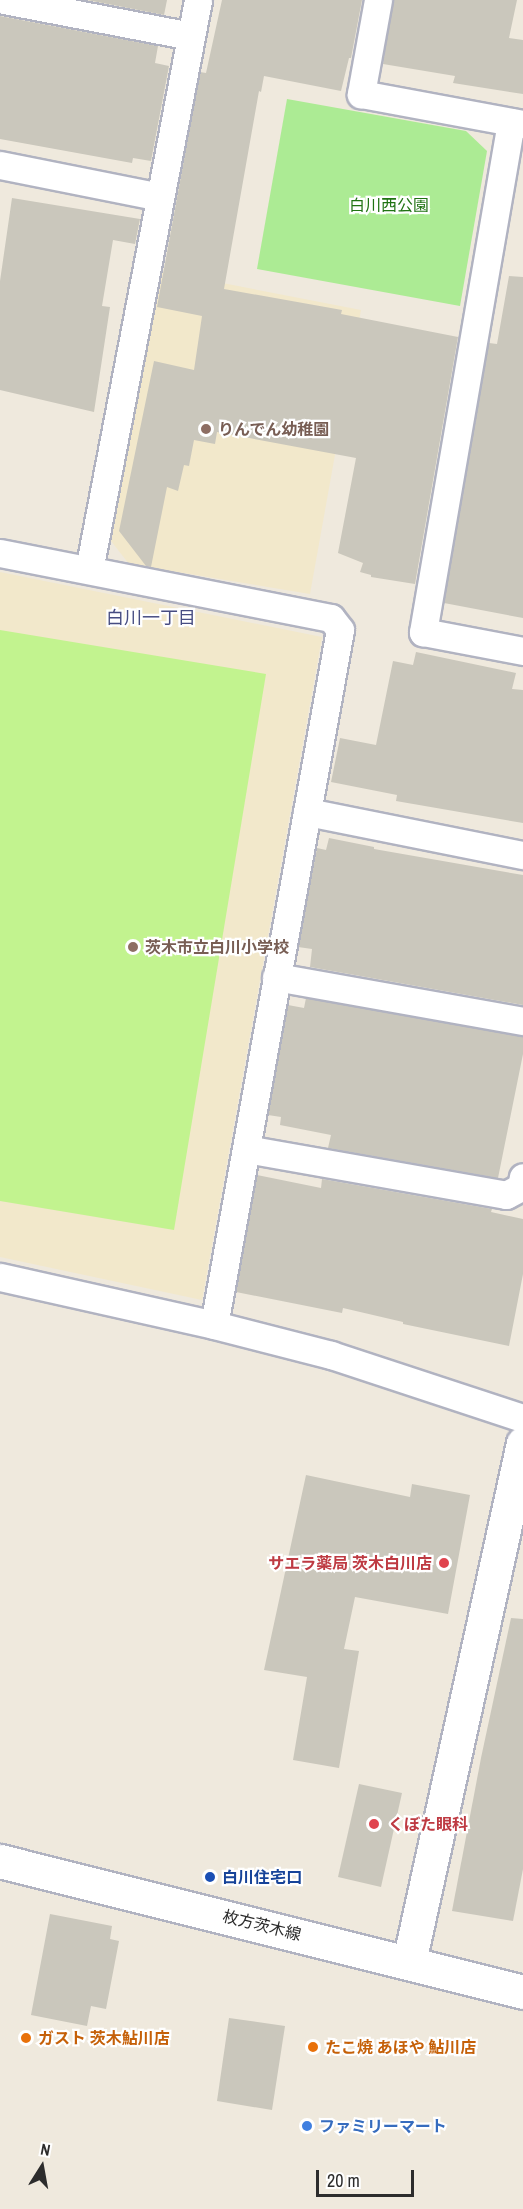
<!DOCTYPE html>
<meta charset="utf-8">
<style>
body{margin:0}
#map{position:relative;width:523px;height:2209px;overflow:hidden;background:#efe9dd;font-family:"Archivo Narrow","Noto Sans JP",sans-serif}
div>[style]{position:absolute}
.education>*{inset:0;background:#f2e8cb}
.green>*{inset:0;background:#aceb94}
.pitch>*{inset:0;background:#c2f38f}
.building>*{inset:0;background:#cac7bc}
.roads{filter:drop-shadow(2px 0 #b1b3c1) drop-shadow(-2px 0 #b1b3c1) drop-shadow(0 2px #b1b3c1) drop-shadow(0 -2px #b1b3c1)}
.minor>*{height:27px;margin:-13.5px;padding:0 13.5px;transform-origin:13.5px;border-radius:13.5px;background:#fff}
.tertiary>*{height:33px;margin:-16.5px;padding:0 16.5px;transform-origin:16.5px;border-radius:16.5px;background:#fff}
.secondary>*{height:33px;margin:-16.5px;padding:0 16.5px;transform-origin:16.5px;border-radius:16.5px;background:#fff}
.dots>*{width:16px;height:16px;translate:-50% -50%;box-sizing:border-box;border:3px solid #fff;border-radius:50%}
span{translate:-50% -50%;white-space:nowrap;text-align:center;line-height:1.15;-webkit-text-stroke:4.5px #fff;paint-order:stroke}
.park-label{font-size:16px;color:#207313}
.education-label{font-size:16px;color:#785e54;font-weight:700}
.left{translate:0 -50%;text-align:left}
.health-label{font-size:16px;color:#be3a42;font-weight:700}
.right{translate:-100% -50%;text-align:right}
.transit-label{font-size:16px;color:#164399;font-weight:700}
.street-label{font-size:16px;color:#2c2c2c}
.food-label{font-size:16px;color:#c56008;font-weight:700}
.shop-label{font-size:16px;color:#366cbe;font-weight:700}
.neighbourhood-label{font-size:18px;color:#474d82}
.north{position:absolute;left:12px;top:2137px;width:60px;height:60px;-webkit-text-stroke:4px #fff;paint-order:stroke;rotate:11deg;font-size:16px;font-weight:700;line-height:24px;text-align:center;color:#2c2c2c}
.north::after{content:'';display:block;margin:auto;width:21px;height:27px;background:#2c2c2c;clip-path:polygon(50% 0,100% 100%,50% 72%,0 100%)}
.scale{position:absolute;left:316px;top:2170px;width:98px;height:27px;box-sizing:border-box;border:3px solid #2c2c2c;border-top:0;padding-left:8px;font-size:18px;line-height:21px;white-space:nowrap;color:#2c2c2c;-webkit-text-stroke:4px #fff;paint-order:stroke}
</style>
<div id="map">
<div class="education">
<i style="clip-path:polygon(161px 271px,361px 310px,310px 594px,129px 564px,111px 541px)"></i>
<i style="clip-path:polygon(0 572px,322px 637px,202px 1300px,0 1257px)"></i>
</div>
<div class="green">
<i style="clip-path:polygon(287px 99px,466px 131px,487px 151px,460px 306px,257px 269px)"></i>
</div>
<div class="pitch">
<i style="clip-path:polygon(0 630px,266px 674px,174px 1230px,0 1201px)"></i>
</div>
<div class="building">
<i style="clip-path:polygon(87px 0,167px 0,164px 15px)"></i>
<i style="clip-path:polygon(222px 0,362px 0,351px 58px,349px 58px,341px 91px,264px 76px,261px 92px,259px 91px,224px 289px,342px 310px,341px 314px,458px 337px,415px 584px,371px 577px,371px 575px,360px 572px,363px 563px,338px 553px,356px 458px,217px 432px,215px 444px,194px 440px,189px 466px,184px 465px,178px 491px,167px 487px,151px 567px,146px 566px,119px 531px,154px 361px,194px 370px,202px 316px,157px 307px,200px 72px,206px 73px)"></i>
<i style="clip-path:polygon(393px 0,517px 0,509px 38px,523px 40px,523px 94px,453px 83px,455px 76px,383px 64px)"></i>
<i style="clip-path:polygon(0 16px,158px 46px,155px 63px,169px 66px,151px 161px,133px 158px,132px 163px,0 139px)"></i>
<i style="clip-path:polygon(12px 198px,140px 219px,135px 244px,113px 240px,102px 306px,110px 307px,94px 412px,0 390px,0 281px)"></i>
<i style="clip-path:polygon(509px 276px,523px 277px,523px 618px,444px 603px,489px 343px,497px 344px)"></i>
<i style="clip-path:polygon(416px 652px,516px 673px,512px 689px,523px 690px,523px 823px,396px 801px,397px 795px,331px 782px,340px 738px,376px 745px,393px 661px,413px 665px)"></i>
<i style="clip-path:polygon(329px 838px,374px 847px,374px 849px,523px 875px,523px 1005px,310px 967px,312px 949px,298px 947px,317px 848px,326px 850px)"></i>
<i style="clip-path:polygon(306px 998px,523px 1036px,523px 1054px,498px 1178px,328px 1148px,331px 1135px,280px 1125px,281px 1117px,268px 1115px,288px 1005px,304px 1008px)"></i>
<i style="clip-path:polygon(257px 1175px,321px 1188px,322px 1179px,492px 1209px,491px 1212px,523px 1219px,523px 1274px,509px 1346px,403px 1324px,403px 1322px,343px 1308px,342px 1313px,236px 1292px)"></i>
<i style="clip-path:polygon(306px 1475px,410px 1497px,412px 1484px,470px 1495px,448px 1614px,355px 1597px,344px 1649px,359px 1651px,339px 1768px,293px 1760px,307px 1677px,264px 1670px)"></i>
<i style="clip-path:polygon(511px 1618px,523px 1619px,523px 1869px,513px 1921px,452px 1911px,481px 1758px)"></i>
<i style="clip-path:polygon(359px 1784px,402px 1793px,381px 1887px,338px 1877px)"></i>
<i style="clip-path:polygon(50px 1914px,112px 1926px,110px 1939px,119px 1941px,106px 2009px,91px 2006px,87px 2026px,31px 2015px)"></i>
<i style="clip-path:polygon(229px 2018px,285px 2026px,272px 2110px,217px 2101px)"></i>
</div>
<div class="roads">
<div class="minor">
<i style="left:4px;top:0;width:190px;rotate:10.9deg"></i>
<i style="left:378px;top:0;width:96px;rotate:100.3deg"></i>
<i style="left:361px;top:94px;width:165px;rotate:10.5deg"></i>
<i style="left:511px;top:122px;width:518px;rotate:99.79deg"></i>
<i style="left:423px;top:632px;width:102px;rotate:10.8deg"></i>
<i style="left:0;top:165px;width:163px;rotate:11.3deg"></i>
<i style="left:0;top:553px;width:337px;rotate:11.1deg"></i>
<i style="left:331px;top:618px;width:15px;rotate:53deg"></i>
<i style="left:340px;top:630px;width:706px;rotate:100.28deg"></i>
<i style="left:89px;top:570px;width:580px;rotate:-79.17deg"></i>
<i style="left:307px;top:812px;width:220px;rotate:11.3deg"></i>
<i style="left:276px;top:977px;width:251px;rotate:10.1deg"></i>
<i style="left:246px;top:1149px;width:264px;rotate:10deg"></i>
<i style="left:506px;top:1195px;width:17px;rotate:-28deg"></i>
<i style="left:521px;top:1187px;width:10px;rotate:-79deg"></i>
<i style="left:0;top:1277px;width:219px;rotate:12.6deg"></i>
<i style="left:214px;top:1325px;width:121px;rotate:14.4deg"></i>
<i style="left:331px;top:1355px;width:202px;rotate:18.2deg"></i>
</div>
<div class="tertiary">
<i style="left:409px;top:1962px;width:531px;rotate:-77.61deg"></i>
</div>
<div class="secondary">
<i style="left:0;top:1861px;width:539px;rotate:14.06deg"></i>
</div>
</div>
<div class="dots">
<i style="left:206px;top:429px;background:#8d6e63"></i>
<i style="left:133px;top:947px;background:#8d6e63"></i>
<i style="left:444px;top:1563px;background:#e0444e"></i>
<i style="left:374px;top:1824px;background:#e0444e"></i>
<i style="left:210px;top:1877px;background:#1a4fb4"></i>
<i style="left:26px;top:2038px;background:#e8710a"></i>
<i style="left:313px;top:2047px;background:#e8710a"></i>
<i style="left:307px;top:2126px;background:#3f7fe0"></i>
</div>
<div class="park-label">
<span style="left:389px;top:205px">白川西公園</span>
</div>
<div class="education-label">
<span class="left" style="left:218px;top:429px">りんでん幼稚園</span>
<span class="left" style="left:145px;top:947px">茨木市立白川小学校</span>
</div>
<div class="health-label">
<span class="right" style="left:432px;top:1563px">サエラ薬局 茨木白川店</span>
<span class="left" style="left:388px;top:1824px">くぼた眼科</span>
</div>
<div class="transit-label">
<span class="left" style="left:222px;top:1877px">白川住宅口</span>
</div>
<div class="street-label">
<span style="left:262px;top:1925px;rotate:14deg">枚方茨木線</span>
</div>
<div class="food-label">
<span class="left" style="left:38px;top:2038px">ガスト 茨木鮎川店</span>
<span class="left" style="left:325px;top:2047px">たこ焼 あほや 鮎川店</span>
</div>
<div class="shop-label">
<span class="left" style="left:319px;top:2126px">ファミリーマート</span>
</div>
<div class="neighbourhood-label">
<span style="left:151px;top:618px">白川一丁目</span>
</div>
<div class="north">N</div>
<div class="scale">20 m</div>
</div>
